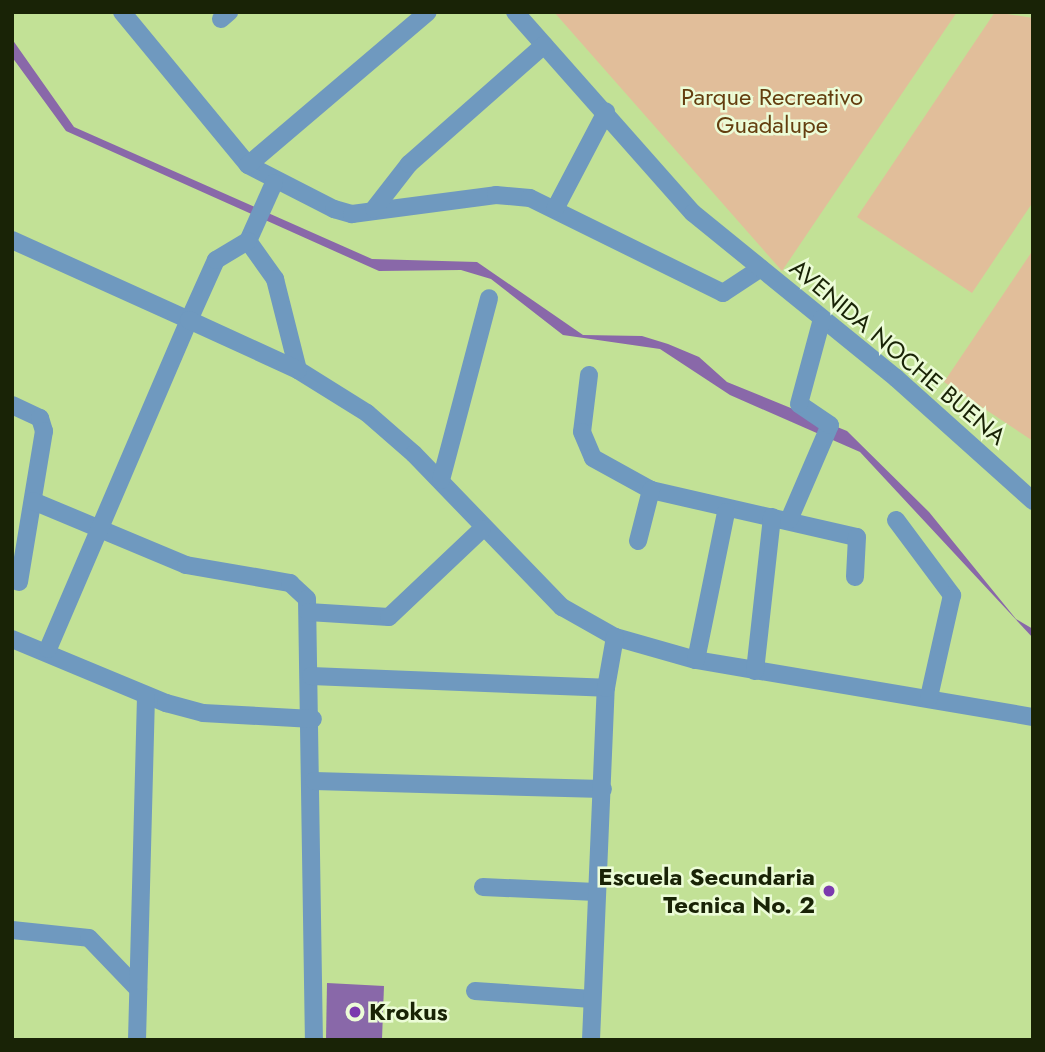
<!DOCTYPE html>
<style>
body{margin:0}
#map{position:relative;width:1045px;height:1052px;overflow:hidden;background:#c2e196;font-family:Jost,sans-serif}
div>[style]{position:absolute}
.green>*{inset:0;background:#e1be9a}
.water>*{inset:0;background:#8968a9}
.minor>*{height:18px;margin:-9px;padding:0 9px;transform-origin:9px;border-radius:9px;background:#6f99bf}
.dots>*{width:19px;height:19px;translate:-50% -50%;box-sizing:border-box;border:4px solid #ecfcd7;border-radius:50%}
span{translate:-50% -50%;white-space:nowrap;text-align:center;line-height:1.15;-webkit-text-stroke:5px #ecfcd7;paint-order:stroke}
.park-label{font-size:24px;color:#643e0f}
.street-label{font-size:24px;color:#192306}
.poi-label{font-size:24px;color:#192306;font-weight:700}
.right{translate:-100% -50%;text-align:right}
.left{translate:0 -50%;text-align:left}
.frame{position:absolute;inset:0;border:14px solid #192306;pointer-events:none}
</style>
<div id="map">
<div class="green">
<i style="clip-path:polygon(554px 12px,957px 12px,782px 271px)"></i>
<i style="clip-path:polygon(995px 12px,1033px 18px,1033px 202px,972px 293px,857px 217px)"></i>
<i style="clip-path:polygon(1033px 250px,1033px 441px,944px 382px)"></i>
</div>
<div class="water">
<i style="clip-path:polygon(12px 39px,74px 127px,372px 259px,477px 262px,583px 335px,642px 336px,668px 344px,699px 357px,727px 382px,847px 431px,929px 512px,1016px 619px,1033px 629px,1033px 638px,860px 452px,730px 395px,660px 349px,563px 335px,491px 279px,461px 270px,379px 271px,66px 131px,12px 57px)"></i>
<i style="clip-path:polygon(327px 983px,384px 986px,382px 1039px,326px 1040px)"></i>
</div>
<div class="minor">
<i style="left:122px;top:12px;width:198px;rotate:50.5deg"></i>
<i style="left:248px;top:165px;width:97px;rotate:27.1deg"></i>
<i style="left:334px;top:209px;width:19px;rotate:16deg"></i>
<i style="left:352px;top:214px;width:145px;rotate:-7.5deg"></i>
<i style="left:496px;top:195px;width:34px;rotate:5deg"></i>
<i style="left:530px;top:198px;width:215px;rotate:26.2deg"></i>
<i style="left:723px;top:293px;width:45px;rotate:-33.3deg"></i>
<i style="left:515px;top:12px;width:268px;rotate:48.5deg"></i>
<i style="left:693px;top:213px;width:262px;rotate:39.1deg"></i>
<i style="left:896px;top:378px;width:184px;rotate:41.9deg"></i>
<i style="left:221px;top:19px;width:11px;rotate:-41deg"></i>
<i style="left:248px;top:165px;width:236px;rotate:-40.4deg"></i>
<i style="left:274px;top:183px;width:64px;rotate:114.1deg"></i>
<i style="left:248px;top:241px;width:47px;rotate:54.6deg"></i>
<i style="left:275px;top:279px;width:94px;rotate:75.8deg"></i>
<i style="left:298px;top:370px;width:81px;rotate:31.9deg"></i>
<i style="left:367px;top:413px;width:62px;rotate:41.1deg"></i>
<i style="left:414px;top:454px;width:213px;rotate:46deg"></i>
<i style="left:562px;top:607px;width:61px;rotate:29.5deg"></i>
<i style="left:615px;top:637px;width:84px;rotate:15.9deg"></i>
<i style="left:696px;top:660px;width:342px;rotate:9.6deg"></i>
<i style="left:374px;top:209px;width:57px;rotate:-52.1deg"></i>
<i style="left:409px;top:164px;width:180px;rotate:-41.4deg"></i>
<i style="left:555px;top:209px;width:110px;rotate:-62.3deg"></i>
<i style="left:12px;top:240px;width:194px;rotate:24.3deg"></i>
<i style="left:189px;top:320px;width:66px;rotate:-65.8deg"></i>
<i style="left:216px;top:260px;width:37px;rotate:-31deg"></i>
<i style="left:589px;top:375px;width:57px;rotate:97deg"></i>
<i style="left:582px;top:432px;width:28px;rotate:67deg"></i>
<i style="left:593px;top:458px;width:66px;rotate:28.9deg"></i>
<i style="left:651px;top:490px;width:211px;rotate:12.9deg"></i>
<i style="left:857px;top:537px;width:40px;rotate:92.9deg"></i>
<i style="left:12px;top:405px;width:31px;rotate:25deg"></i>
<i style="left:40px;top:418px;width:14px;rotate:73deg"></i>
<i style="left:44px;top:431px;width:153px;rotate:99.4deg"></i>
<i style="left:441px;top:480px;width:188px;rotate:-75.2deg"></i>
<i style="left:33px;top:501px;width:166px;rotate:22.7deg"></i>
<i style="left:186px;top:565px;width:106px;rotate:9.8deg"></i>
<i style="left:290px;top:583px;width:23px;rotate:43deg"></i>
<i style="left:307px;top:599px;width:441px;rotate:89.1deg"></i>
<i style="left:789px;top:520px;width:103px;rotate:-66.7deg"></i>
<i style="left:830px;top:425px;width:37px;rotate:-146deg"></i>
<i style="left:799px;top:404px;width:88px;rotate:-74.9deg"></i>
<i style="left:896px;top:520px;width:94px;rotate:53.3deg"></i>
<i style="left:952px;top:595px;width:105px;rotate:102.7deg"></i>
<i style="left:638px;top:541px;width:53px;rotate:-75.7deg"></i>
<i style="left:308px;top:612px;width:81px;rotate:3.5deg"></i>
<i style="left:389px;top:617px;width:128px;rotate:-43.4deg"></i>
<i style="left:12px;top:639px;width:167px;rotate:22.6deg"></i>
<i style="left:166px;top:703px;width:38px;rotate:15deg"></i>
<i style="left:203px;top:713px;width:110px;rotate:3.1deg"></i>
<i style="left:48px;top:649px;width:358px;rotate:-66.8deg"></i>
<i style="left:189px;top:320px;width:120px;rotate:24.6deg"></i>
<i style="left:696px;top:660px;width:151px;rotate:-78.5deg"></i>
<i style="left:755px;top:671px;width:155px;rotate:-83.7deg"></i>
<i style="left:311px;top:676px;width:295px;rotate:2.3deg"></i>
<i style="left:314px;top:781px;width:289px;rotate:1.6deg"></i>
<i style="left:483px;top:887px;width:113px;rotate:2.5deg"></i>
<i style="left:12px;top:930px;width:77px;rotate:5.9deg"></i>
<i style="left:89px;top:938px;width:71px;rotate:46.1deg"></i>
<i style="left:475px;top:991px;width:117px;rotate:3.9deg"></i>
<i style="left:137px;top:1040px;width:343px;rotate:-88.5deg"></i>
<i style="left:591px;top:1040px;width:352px;rotate:-87.6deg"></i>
<i style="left:606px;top:688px;width:52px;rotate:-80deg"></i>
</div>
<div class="dots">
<i style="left:829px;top:891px;background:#7b3aae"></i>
<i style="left:355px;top:1012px;background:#7b3aae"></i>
</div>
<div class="park-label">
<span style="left:772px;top:111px">Parque Recreativo<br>Guadalupe</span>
</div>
<div class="street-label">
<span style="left:898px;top:352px;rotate:40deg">AVENIDA NOCHE BUENA</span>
</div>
<div class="poi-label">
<span class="right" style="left:815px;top:891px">Escuela Secundaria<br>Tecnica No. 2</span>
<span class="left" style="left:369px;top:1012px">Krokus</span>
</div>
<div class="frame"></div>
</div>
